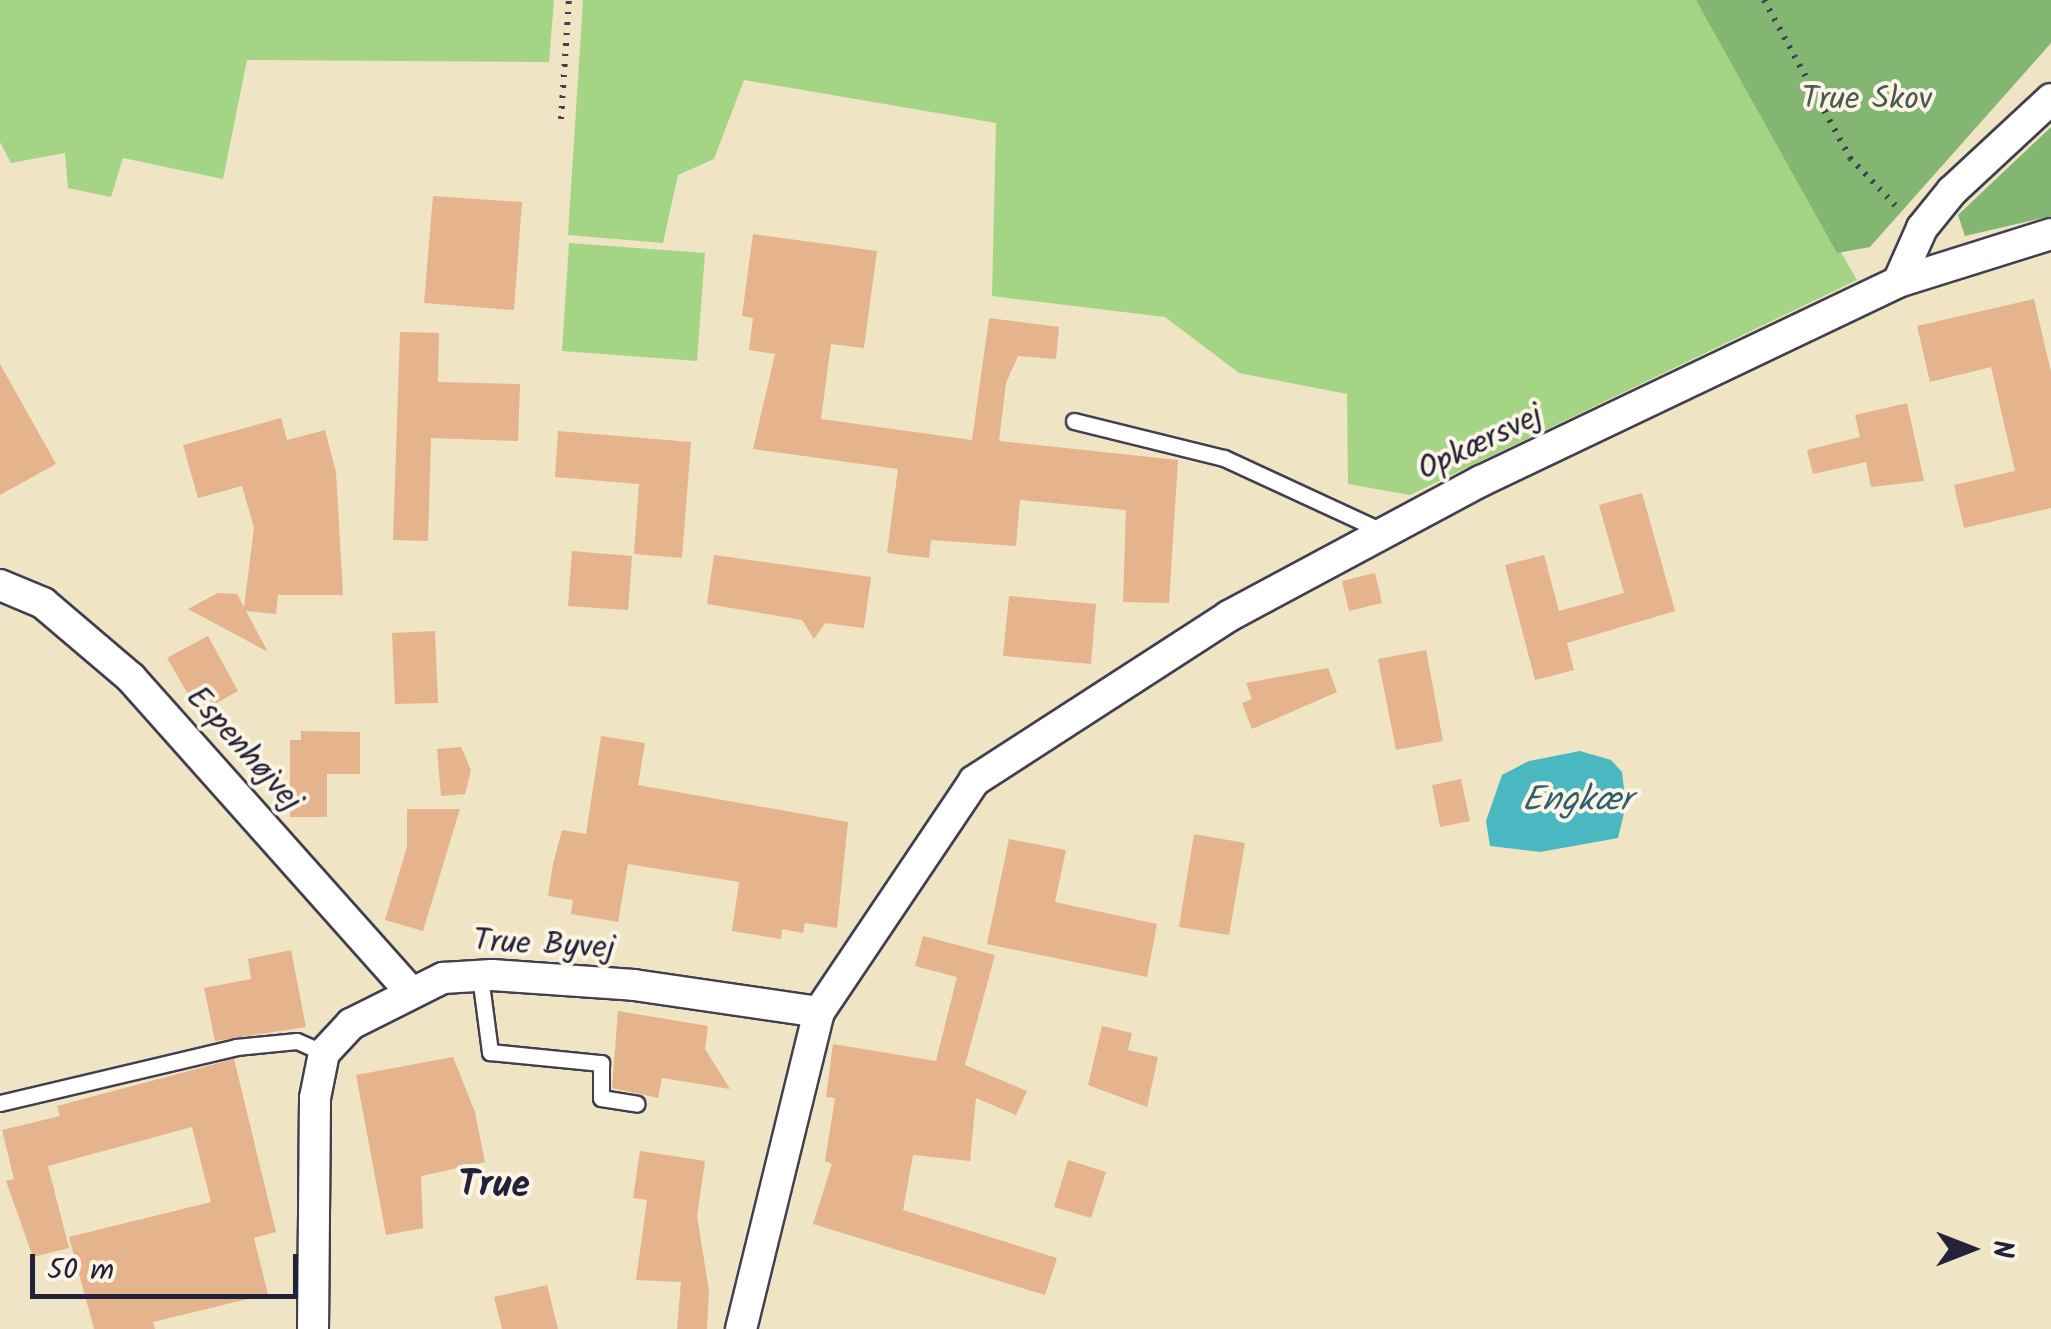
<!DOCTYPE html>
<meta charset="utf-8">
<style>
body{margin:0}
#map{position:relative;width:2051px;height:1329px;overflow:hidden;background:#efe4c4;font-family:Kalam,sans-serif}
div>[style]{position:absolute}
.green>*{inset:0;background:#a4d584}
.forest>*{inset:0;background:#83b672}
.water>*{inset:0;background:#49b8c0}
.building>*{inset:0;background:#e5b48c}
.path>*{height:6px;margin-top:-3px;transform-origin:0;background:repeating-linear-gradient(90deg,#413f50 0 2.5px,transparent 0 10.5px)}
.roads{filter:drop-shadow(2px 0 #413f50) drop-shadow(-2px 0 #413f50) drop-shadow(0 2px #413f50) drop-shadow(0 -2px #413f50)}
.service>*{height:15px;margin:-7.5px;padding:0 7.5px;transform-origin:7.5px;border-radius:7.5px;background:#fff}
.minor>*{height:30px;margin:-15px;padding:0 15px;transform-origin:15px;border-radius:15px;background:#fff}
span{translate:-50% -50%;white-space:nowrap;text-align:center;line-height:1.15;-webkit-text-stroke:8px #fcf5e5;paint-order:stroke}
.park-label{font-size:32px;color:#495851}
.street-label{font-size:32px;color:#22223b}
.water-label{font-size:35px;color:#325e70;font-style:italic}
.quarter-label{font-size:38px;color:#22223b;font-weight:700}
.north{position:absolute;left:1921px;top:1199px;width:100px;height:100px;-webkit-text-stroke:8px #fcf5e5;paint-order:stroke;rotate:90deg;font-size:28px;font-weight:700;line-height:40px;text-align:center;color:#22223b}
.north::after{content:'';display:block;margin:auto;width:35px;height:45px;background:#22223b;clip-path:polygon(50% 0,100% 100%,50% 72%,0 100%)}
.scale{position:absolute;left:30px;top:1254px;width:268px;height:45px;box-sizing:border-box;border:5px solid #22223b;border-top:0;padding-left:12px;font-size:30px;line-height:35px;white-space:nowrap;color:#22223b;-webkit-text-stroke:8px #fcf5e5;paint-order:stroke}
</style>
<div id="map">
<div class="green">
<i style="clip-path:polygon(0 0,554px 0,549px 62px,247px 60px,223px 179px,123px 158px,111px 197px,68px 188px,65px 153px,11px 163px,0 142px)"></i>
<i style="clip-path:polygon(583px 0,1696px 0,1857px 280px,1410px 495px,1348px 484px,1347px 394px,1239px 373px,1165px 317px,992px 296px,996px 123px,744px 80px,714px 159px,678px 175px,663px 243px,568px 235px)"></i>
<i style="clip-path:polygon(569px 243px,705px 253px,697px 361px,562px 351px)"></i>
</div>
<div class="forest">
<i style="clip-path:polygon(1696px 0,2051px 0,2051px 43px,1870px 247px,1837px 253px)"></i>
<i style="clip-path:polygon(2051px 127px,2051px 216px,1965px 236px,1958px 215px)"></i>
</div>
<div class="water">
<i style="clip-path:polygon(1580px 751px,1611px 760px,1622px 772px,1626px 805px,1618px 838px,1540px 852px,1490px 846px,1486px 821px,1502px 775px,1529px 761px)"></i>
</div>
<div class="building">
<i style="clip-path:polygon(433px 196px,522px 202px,514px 310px,424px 303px)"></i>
<i style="clip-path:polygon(753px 234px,877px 251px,864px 348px,831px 344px,821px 419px,972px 440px,989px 318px,1059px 327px,1056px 359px,1018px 356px,1006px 383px,999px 441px,1178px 460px,1169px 603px,1123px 602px,1126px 510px,1020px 500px,1016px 546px,931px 540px,929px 558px,887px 553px,898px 469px,753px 449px,775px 354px,749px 350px,753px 318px,742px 316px)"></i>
<i style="clip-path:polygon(2034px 299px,2051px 372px,2051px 508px,1964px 528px,1954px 485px,2015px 471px,1991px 367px,1930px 382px,1917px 326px)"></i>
<i style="clip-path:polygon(400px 332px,439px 333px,438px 382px,520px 384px,518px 441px,431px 438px,428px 541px,393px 540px)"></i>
<i style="clip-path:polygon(0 364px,56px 464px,0 495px)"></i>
<i style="clip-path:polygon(1907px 403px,1924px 481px,1871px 487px,1866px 462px,1813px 474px,1807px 450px,1860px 437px,1855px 415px)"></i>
<i style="clip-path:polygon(281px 418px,287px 440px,325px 430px,336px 472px,343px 595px,278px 595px,276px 614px,246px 611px,268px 652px,188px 609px,218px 593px,237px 594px,244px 607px,254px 528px,242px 486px,198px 498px,183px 445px)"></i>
<i style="clip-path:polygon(558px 431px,691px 442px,682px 558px,634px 554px,639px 484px,555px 477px)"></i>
<i style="clip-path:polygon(1642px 493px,1675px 611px,1567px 643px,1574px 670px,1535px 680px,1505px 565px,1544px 555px,1559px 611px,1624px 593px,1599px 505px)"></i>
<i style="clip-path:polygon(572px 551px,632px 556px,628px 610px,568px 606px)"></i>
<i style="clip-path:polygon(714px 555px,871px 577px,864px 628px,825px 623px,814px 639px,802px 620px,707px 604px)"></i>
<i style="clip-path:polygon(1375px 573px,1382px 603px,1349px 611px,1342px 581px)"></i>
<i style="clip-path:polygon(1009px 596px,1096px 604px,1091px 664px,1003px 656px)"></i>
<i style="clip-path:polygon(435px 631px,438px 703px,395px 704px,392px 633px)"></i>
<i style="clip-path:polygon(208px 636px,238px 691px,199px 713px,167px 658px)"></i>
<i style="clip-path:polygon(1426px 650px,1443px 741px,1396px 750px,1378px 659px)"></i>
<i style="clip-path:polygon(1328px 668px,1337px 692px,1252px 729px,1242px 703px,1252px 699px,1246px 683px)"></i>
<i style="clip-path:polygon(301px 731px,360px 732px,360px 774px,327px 774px,327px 817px,290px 817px,290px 740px,301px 740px)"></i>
<i style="clip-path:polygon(601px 736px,645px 743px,638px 785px,848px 822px,837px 928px,805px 923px,803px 933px,782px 929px,781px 939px,732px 931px,739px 882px,628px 864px,618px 922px,571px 914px,573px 900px,548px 896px,553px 864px,562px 830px,586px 834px)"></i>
<i style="clip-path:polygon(461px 747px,471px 770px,465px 794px,441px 796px,437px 749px)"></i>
<i style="clip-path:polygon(1461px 779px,1470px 821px,1440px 827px,1432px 785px)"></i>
<i style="clip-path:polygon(407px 809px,460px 809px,423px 931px,385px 920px,407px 847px)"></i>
<i style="clip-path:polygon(1194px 834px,1245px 843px,1229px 935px,1179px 927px)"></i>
<i style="clip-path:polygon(1009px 839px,1066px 850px,1055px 902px,1157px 924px,1147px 977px,987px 944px)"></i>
<i style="clip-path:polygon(923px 936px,995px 955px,965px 1065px,1027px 1091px,1016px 1115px,976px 1098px,970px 1161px,913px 1155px,903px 1210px,1057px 1258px,1045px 1295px,813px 1224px,832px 1164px,825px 1161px,835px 1098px,826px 1097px,833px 1044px,936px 1061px,957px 977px,915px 966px)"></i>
<i style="clip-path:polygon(291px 950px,306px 1027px,215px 1041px,204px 988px,251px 979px,248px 959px)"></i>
<i style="clip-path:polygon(618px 1011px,708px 1026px,705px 1049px,730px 1089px,662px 1078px,658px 1098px,612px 1088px)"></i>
<i style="clip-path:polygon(1102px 1026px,1132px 1033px,1128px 1050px,1158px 1057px,1147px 1107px,1088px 1085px)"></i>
<i style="clip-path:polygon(453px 1057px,475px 1112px,485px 1162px,421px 1176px,423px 1228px,386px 1235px,356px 1075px)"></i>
<i style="clip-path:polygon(234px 1059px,276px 1232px,254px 1238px,268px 1294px,153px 1322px,155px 1329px,94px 1329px,69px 1237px,211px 1202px,192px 1127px,48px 1166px,69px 1248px,33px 1257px,6px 1181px,14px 1179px,2px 1130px,60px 1116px,57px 1106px)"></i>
<i style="clip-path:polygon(640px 1151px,705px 1161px,697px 1216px,709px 1291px,707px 1329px,677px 1329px,681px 1282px,636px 1280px,647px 1200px,633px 1198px)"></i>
<i style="clip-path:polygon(1068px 1160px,1106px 1172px,1091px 1218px,1054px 1207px)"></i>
<i style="clip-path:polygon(547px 1285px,558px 1329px,502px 1329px,494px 1297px)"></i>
</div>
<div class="path">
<i style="left:1764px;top:0;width:180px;rotate:61.4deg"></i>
<i style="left:1850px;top:158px;width:69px;rotate:46.2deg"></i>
<i style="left:561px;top:119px;width:119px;rotate:-86.2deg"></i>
</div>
<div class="roads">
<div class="service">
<i style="left:1074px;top:421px;width:154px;rotate:13.9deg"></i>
<i style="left:1224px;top:458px;width:176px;rotate:24.8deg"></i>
<i style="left:480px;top:976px;width:77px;rotate:82.5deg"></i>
<i style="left:490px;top:1052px;width:112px;rotate:5.7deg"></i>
<i style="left:601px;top:1063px;width:35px;rotate:90deg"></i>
<i style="left:601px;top:1098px;width:36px;rotate:9deg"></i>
<i style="left:0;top:1103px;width:243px;rotate:-13.3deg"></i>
<i style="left:236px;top:1047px;width:61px;rotate:-5.6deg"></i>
<i style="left:297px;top:1041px;width:30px;rotate:24deg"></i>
</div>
<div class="minor">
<i style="left:1898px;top:282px;width:59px;rotate:-66deg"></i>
<i style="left:1922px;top:228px;width:48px;rotate:-51deg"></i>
<i style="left:1952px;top:191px;width:135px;rotate:-42.9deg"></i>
<i style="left:0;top:585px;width:47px;rotate:22.7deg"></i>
<i style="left:43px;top:603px;width:116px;rotate:40.4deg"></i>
<i style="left:131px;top:678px;width:419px;rotate:48.3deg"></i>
<i style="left:313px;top:1329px;width:231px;rotate:-89.5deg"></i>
<i style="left:315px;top:1098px;width:46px;rotate:-78.7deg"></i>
<i style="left:324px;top:1053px;width:40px;rotate:-47deg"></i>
<i style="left:351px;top:1024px;width:103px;rotate:-26.6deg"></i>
<i style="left:443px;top:978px;width:49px;rotate:-3.5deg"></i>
<i style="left:492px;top:975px;width:142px;rotate:4deg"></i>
<i style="left:634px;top:985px;width:187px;rotate:8.3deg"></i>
<i style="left:741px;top:1329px;width:326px;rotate:-76.2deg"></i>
<i style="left:819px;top:1012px;width:278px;rotate:-56.1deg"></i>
<i style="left:974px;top:781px;width:304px;rotate:-32.9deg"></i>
<i style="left:1229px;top:616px;width:286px;rotate:-28.2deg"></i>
<i style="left:1481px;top:481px;width:462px;rotate:-25.5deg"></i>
<i style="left:1898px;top:282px;width:160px;rotate:-17.4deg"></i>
</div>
</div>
<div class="park-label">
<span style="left:1867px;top:100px">True Skov</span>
</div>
<div class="street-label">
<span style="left:1481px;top:444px;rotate:-26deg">Opkærsvej</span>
<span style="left:243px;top:750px;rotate:48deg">Espenhøjvej</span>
<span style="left:544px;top:946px;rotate:3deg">True Byvej</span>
</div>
<div class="water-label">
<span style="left:1577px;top:801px">Engkær</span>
</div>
<div class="quarter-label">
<span style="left:494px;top:1187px">True</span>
</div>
<div class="north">N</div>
<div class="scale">50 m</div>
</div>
